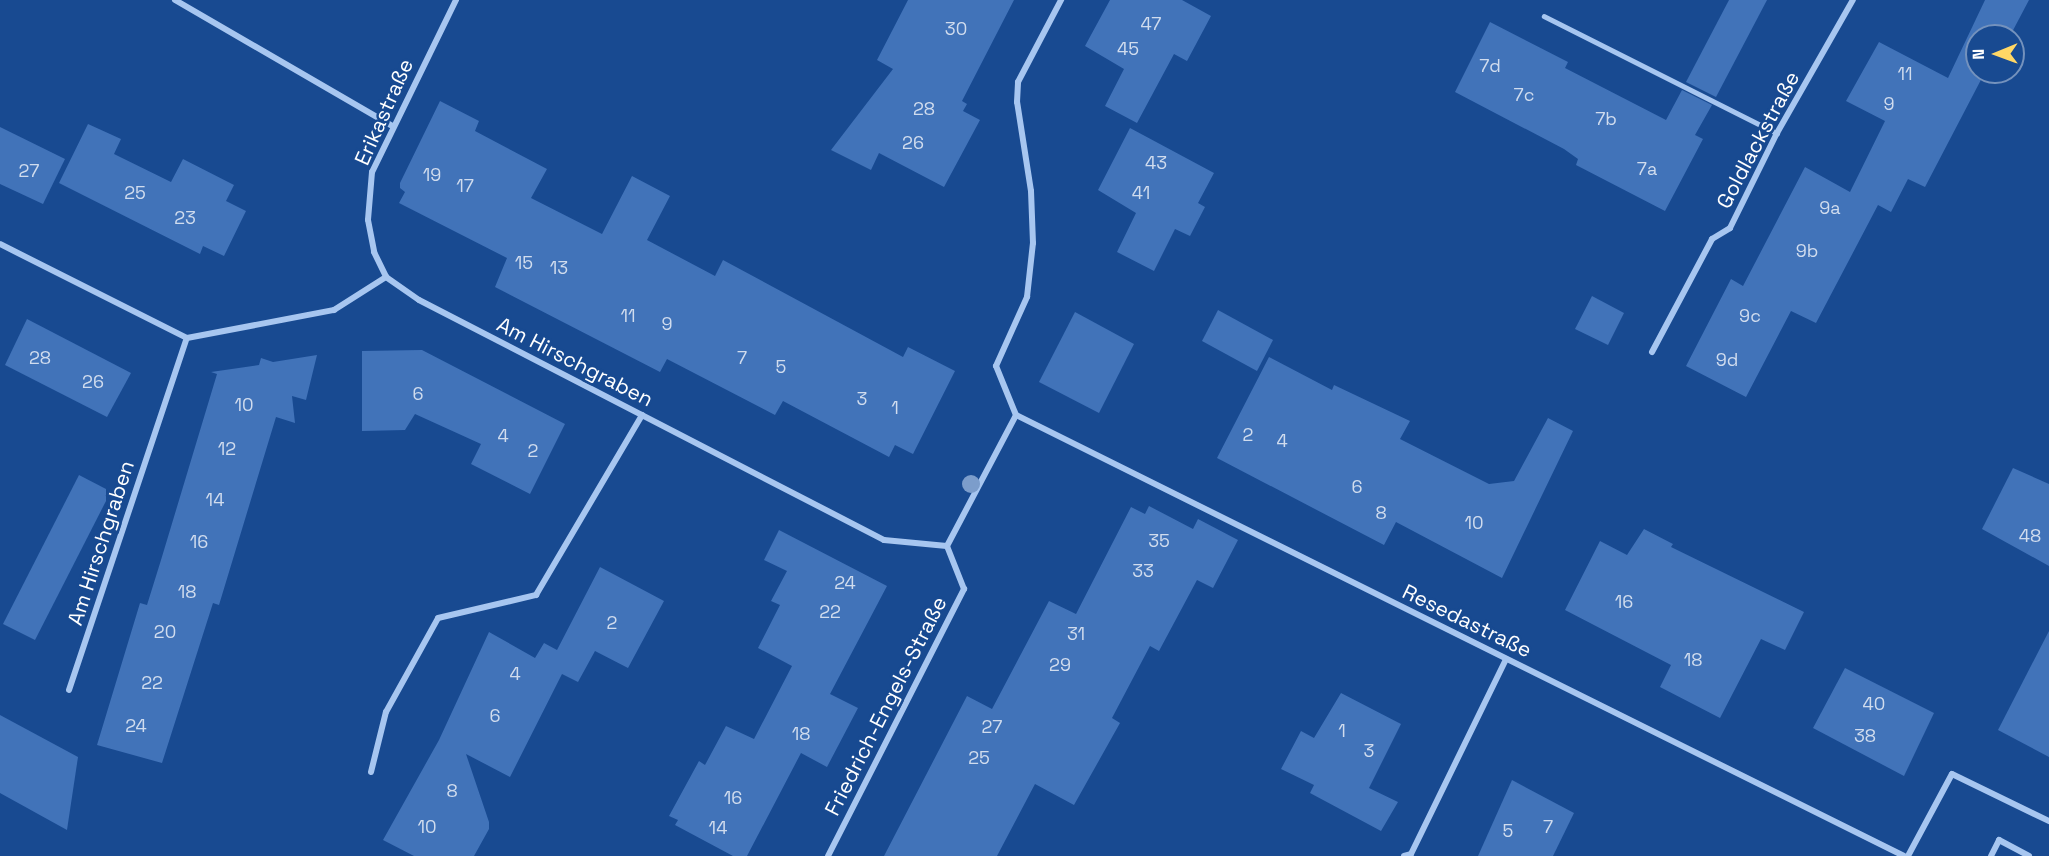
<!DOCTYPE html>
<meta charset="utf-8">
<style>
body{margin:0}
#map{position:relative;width:2049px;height:856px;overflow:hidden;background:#184a91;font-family:"Space Grotesk",sans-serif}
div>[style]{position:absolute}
.building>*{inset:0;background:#4173b9}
.lane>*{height:4.5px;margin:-2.25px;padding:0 2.25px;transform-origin:2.25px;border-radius:2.25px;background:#a7c6f0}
.street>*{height:6px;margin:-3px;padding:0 3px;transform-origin:3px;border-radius:3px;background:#a7c6f0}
.trees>*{width:18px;height:18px;margin:-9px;border-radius:50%;background:#7c9dcb}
span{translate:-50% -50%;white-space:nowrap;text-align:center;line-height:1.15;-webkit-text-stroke:5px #184a91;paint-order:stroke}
.number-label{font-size:18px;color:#d0dcee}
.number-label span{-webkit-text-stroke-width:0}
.street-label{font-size:21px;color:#fff}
.north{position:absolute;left:1965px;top:24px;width:60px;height:60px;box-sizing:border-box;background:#184a91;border:2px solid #7492bd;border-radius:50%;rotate:269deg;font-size:16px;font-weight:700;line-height:24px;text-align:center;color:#fff}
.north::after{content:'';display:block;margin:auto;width:21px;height:27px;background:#ffd765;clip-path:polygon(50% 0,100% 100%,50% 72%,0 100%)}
</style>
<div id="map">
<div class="building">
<i style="clip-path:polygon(908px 0,1014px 0,962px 101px,967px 104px,963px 111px,980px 120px,944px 187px,879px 153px,871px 170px,831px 150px,893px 69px,877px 60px)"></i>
<i style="clip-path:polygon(1110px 0,1182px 0,1211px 16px,1187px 61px,1174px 54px,1137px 123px,1105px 106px,1124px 69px,1085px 46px)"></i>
<i style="clip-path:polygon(1729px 0,1767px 0,1716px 97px,1686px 82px)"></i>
<i style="clip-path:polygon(1985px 0,2029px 0,2010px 36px,1977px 36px,1977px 72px,1991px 72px,1989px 77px,1984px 74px,1925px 187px,1908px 179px,1891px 212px,1878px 205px,1816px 323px,1791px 311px,1746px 397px,1686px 366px,1731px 279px,1743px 286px,1805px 167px,1850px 192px,1885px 121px,1846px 101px,1879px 42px,1948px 78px)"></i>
<i style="clip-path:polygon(1490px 22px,1568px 62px,1565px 68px,1666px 120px,1682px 90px,1712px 105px,1695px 135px,1703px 139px,1665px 211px,1576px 165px,1578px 159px,1564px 149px,1455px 92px)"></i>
<i style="clip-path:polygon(440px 101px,479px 121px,475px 131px,547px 169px,531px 198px,602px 234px,632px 176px,670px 196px,647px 240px,715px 276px,723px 260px,903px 357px,908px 347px,955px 371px,913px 454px,895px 445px,889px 457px,783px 401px,775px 415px,667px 359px,660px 372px,495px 287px,507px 258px,399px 203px,405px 192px,400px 188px,400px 183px)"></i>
<i style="clip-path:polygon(88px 124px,121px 139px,114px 154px,171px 182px,183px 159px,234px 185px,226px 201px,246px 211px,224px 256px,203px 246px,200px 254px,59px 183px)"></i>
<i style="clip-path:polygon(0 127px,65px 159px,43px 204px,0 184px)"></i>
<i style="clip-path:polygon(1130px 128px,1214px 173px,1198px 203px,1205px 207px,1190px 236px,1175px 229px,1154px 271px,1117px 252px,1136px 213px,1098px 190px)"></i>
<i style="clip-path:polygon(1592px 296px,1624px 313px,1608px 345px,1575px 329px)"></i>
<i style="clip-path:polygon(1218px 310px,1273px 340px,1257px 371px,1202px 341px)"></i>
<i style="clip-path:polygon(1075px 312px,1134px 344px,1099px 413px,1039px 382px)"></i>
<i style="clip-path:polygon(27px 319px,131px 373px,107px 417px,5px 365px)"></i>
<i style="clip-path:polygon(422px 350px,565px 424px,530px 494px,471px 464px,481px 444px,415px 414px,405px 430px,362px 431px,362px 351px)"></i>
<i style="clip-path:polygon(317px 355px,306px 400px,292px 396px,295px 423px,276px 417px,219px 605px,213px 603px,162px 763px,97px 745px,140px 603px,147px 605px,161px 560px,217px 374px,211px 372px,259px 365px,261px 358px,273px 362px)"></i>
<i style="clip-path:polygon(1269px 357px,1332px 390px,1334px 385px,1410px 421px,1400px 439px,1489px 484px,1514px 481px,1548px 418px,1573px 431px,1502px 578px,1396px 522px,1384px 545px,1217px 458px)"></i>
<i style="clip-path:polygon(2013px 468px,2049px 484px,2049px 566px,1982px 529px)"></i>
<i style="clip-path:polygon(79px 475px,106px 489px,106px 501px,35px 640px,3px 624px)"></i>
<i style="clip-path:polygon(1149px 506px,1193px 529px,1198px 519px,1238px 540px,1213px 588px,1197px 580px,1159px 651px,1150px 646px,1112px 718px,1120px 723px,1074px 805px,1035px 784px,997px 856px,884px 856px,967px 696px,992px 709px,1049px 601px,1076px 614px,1131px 507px,1145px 514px)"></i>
<i style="clip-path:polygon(1644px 529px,1673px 544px,1671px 547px,1804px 612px,1785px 650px,1761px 639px,1720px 718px,1660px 687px,1671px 665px,1565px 610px,1600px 541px,1627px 555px)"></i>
<i style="clip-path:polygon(779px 530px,887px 586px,830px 694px,858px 708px,827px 767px,801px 753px,747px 856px,733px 856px,675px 825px,678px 820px,669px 816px,699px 761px,705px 765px,726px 726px,754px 739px,792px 666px,758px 648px,780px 605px,771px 601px,787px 571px,764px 560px)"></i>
<i style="clip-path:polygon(600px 567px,664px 601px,628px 668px,595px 651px,578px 682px,562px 674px,510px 777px,466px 754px,489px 822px,489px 829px,474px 856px,414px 856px,383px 840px,439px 740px,489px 632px,535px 658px,544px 643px,557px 650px)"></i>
<i style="clip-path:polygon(2049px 631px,2049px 757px,1998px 730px)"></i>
<i style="clip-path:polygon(1845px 668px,1934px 713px,1904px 776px,1813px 728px)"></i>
<i style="clip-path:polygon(1341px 693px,1401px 724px,1369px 788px,1398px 802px,1381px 831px,1310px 793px,1314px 785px,1281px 769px,1301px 731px,1314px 738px)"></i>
<i style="clip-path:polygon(0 715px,78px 757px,67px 830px,0 793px)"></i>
<i style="clip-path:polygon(1512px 780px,1574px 813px,1553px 856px,1478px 856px)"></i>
</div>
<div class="lane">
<i style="left:1544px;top:16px;width:261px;rotate:26.7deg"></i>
</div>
<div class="street">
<i style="left:175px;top:0;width:251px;rotate:30.1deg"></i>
<i style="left:456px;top:0;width:191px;rotate:116deg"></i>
<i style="left:372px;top:172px;width:48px;rotate:94.8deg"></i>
<i style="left:368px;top:220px;width:33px;rotate:79deg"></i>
<i style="left:374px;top:252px;width:28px;rotate:64deg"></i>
<i style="left:386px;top:277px;width:40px;rotate:34.9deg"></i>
<i style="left:419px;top:300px;width:523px;rotate:27.3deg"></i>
<i style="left:884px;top:540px;width:63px;rotate:5.4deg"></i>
<i style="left:0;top:244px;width:209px;rotate:26.7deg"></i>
<i style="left:187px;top:338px;width:150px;rotate:-10.8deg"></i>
<i style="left:334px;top:310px;width:62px;rotate:-32.4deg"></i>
<i style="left:1652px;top:352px;width:128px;rotate:-62deg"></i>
<i style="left:1712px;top:239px;width:21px;rotate:-31deg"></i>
<i style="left:1730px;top:228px;width:106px;rotate:-63.7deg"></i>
<i style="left:1777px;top:133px;width:153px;rotate:-60.3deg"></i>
<i style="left:1016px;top:415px;width:991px;rotate:26.41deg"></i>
<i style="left:69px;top:690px;width:371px;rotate:-71.5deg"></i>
<i style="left:371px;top:772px;width:62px;rotate:-76deg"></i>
<i style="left:386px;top:712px;width:107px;rotate:-61deg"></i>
<i style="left:438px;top:618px;width:101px;rotate:-13.2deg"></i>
<i style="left:536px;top:595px;width:209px;rotate:-59.5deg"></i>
<i style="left:828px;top:856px;width:300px;rotate:-63deg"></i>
<i style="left:964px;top:589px;width:46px;rotate:-111.6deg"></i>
<i style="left:947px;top:546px;width:148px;rotate:-62.2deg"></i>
<i style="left:1016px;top:415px;width:53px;rotate:-112.2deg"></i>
<i style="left:996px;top:366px;width:76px;rotate:-65.8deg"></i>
<i style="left:1027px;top:297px;width:54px;rotate:-83.7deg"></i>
<i style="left:1033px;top:243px;width:52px;rotate:-92.2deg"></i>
<i style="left:1031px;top:191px;width:90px;rotate:-98.9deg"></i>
<i style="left:1017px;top:102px;width:20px;rotate:-87deg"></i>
<i style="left:1018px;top:82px;width:93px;rotate:-62.3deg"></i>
<i style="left:1404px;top:856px;width:7px;rotate:-16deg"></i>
<i style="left:1411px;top:854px;width:217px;rotate:-64deg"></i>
<i style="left:1908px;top:856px;width:93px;rotate:-61.8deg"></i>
<i style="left:1952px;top:774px;width:108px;rotate:25.9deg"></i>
<i style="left:1991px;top:856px;width:18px;rotate:-63deg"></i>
<i style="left:1999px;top:840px;width:34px;rotate:28deg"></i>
</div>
<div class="trees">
<i style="left:971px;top:484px"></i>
</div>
<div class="number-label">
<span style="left:1151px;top:24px">47</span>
<span style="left:956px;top:29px">30</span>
<span style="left:1128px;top:49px">45</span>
<span style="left:1490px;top:66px">7d</span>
<span style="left:1905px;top:74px">11</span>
<span style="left:1524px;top:95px">7c</span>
<span style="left:1889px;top:104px">9</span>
<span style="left:924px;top:109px">28</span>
<span style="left:1606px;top:119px">7b</span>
<span style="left:913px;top:143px">26</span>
<span style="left:1156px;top:163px">43</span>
<span style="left:1647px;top:169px">7a</span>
<span style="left:29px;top:171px">27</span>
<span style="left:432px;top:175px">19</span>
<span style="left:465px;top:186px">17</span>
<span style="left:135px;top:193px">25</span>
<span style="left:1141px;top:193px">41</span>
<span style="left:1830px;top:208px">9a</span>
<span style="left:185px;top:218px">23</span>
<span style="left:1807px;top:251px">9b</span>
<span style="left:524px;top:263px">15</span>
<span style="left:559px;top:268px">13</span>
<span style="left:628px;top:316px">11</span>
<span style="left:1750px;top:316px">9c</span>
<span style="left:667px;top:324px">9</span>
<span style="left:40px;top:358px">28</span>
<span style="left:742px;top:358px">7</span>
<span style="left:1727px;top:360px">9d</span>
<span style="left:781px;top:367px">5</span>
<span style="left:93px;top:382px">26</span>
<span style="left:418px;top:394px">6</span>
<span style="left:862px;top:399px">3</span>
<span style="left:244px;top:405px">10</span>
<span style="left:895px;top:408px">1</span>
<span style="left:1248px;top:435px">2</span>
<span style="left:503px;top:436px">4</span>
<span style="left:1282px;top:441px">4</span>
<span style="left:227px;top:449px">12</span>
<span style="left:533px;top:451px">2</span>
<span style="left:1357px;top:487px">6</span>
<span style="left:215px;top:500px">14</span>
<span style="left:1381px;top:513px">8</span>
<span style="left:1474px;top:523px">10</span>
<span style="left:2030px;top:536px">48</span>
<span style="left:1159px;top:541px">35</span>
<span style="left:199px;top:542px">16</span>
<span style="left:1143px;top:571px">33</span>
<span style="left:845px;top:583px">24</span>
<span style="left:187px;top:592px">18</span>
<span style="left:1624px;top:602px">16</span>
<span style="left:830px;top:612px">22</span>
<span style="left:612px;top:623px">2</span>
<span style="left:165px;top:632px">20</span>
<span style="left:1076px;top:634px">31</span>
<span style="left:1693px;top:660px">18</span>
<span style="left:1060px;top:665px">29</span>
<span style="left:515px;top:674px">4</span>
<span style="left:152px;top:683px">22</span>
<span style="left:1874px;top:704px">40</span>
<span style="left:495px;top:716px">6</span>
<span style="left:136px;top:726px">24</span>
<span style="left:992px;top:727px">27</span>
<span style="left:1342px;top:731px">1</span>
<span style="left:801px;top:734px">18</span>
<span style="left:1865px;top:736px">38</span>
<span style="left:1369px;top:751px">3</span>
<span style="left:979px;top:758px">25</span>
<span style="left:452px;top:791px">8</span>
<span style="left:733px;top:798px">16</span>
<span style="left:427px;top:827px">10</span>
<span style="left:1548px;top:827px">7</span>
<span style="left:718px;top:828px">14</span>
<span style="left:1508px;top:831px">5</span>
</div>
<div class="street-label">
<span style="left:384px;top:112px;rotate:-66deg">Erikastraße</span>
<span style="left:1758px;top:140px;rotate:-62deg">Goldlackstraße</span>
<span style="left:575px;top:362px;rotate:27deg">Am Hirschgraben</span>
<span style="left:101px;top:543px;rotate:-72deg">Am Hirschgraben</span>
<span style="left:1467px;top:621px;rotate:26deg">Resedastraße</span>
<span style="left:886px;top:706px;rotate:-63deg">Friedrich-Engels-Straße</span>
</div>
<div class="north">N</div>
</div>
